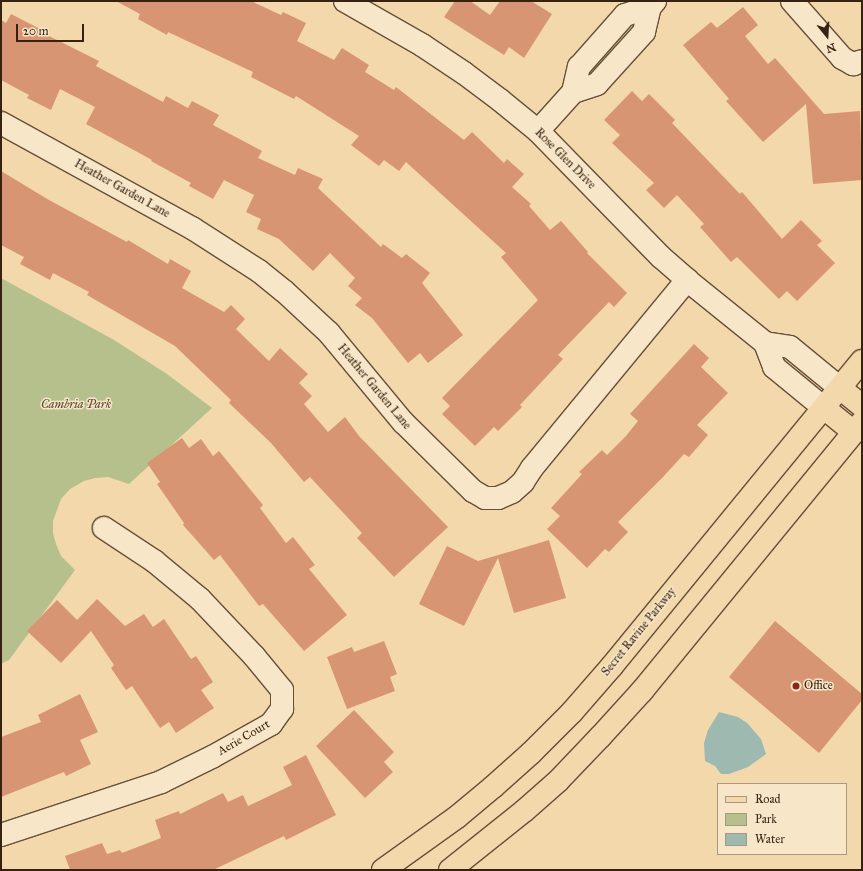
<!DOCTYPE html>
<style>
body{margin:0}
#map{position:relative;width:863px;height:871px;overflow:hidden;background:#f3d8ab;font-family:"IM FELL Great Primer",serif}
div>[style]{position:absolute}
.green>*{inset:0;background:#b5c08d}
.water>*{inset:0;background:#9db9b0}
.building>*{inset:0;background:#d89573}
.roads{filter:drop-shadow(1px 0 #664f38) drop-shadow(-1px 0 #664f38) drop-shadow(0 1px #664f38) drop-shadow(0 -1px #664f38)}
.minor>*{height:22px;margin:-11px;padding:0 11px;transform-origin:11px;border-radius:11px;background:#f7e6c8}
.major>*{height:22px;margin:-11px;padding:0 11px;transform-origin:11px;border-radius:11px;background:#f3d8ab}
.dots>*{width:11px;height:11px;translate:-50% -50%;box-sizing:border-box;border:2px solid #f7e6c8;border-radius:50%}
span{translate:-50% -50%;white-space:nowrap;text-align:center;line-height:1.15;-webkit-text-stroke:3px #f7e6c8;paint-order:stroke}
.street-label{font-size:12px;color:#372111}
.park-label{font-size:12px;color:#564930;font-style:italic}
.poi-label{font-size:12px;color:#372111}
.left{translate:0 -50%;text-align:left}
.frame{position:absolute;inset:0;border:2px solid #372111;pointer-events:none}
.legend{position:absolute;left:717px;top:783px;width:130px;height:72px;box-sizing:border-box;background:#f7e6c8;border:1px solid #aa977f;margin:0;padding:5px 7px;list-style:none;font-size:12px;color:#372111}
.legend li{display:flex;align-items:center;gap:8px;height:20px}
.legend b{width:20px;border:1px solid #aa977f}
.north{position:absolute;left:807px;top:16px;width:40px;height:40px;-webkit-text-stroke:3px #f7e6c8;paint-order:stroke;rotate:162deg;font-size:11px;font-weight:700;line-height:16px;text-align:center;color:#372111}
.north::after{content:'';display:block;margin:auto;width:14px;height:18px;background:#372111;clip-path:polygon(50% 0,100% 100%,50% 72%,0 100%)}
.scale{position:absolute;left:16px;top:24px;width:68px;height:18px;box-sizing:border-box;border:2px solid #372111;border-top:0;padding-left:5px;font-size:12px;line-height:14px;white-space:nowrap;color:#372111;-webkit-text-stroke:3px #f7e6c8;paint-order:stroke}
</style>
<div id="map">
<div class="green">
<i style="clip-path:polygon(1px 278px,114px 340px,167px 374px,212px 408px,129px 484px,108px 477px,95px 478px,84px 481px,70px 489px,61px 499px,53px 521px,53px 533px,56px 544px,61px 556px,75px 570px,9px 660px,1px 664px)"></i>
</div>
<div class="water">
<i style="clip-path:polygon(719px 712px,738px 717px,747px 723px,761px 739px,766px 754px,748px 767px,729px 774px,721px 774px,715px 766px,705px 761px,704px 743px,708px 730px)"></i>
</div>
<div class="building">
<i style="clip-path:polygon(116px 1px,251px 1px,281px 15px,283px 12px,306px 23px,297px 41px,334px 60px,342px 48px,369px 65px,365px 72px,394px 90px,396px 87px,464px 140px,472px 132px,504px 163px,507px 159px,524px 174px,512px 187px,531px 204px,529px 206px,550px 230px,561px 221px,588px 252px,587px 253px,627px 293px,614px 307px,609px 302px,558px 355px,563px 359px,520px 405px,522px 407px,498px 431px,494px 427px,475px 446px,442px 414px,450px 406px,442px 398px,538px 300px,501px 257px,506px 253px,406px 162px,399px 171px,384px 160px,379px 166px,351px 145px,359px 136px,296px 96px,294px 99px,251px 77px,253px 72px,168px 32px,167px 35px,138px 19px,140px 14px)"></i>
<i style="clip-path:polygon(455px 1px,470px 1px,490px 15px,500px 1px,531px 1px,552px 14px,524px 58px,509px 47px,504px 55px,444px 17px)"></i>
<i style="clip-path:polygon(743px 7px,758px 25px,745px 36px,768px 64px,775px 58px,824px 114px,860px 111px,862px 180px,813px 184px,806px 104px,763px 142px,726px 101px,729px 99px,683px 45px,711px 22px,717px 28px)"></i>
<i style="clip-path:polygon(11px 14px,48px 33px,47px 35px,99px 61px,96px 66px,163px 102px,166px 96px,188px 108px,192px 101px,219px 115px,213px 125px,262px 151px,258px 158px,295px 175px,298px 168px,323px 179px,318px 188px,381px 247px,383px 244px,402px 258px,406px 254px,430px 273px,422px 283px,463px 335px,428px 363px,420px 353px,408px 363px,372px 318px,355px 305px,362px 298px,348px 286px,355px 278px,330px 253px,313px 271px,279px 239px,257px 229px,261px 219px,246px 212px,254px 195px,224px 180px,213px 199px,189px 186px,191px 183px,151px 161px,152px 160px,86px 124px,95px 107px,60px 89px,51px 110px,27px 98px,29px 95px,1px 80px,1px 20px,6px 23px)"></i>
<i style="clip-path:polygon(632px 91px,642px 101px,649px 94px,675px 120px,672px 123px,740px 194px,742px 192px,782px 239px,801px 220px,822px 241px,817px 245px,835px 263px,797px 301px,787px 291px,779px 299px,737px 257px,731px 262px,700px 227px,704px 224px,677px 195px,664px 208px,646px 190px,654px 183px,612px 143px,620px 135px,604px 120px)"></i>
<i style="clip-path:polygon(1px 171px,49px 200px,127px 242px,128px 240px,168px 264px,170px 259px,191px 271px,182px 288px,224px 312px,231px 305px,245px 319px,236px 329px,269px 361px,280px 348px,308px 374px,299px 383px,312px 396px,304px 404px,328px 432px,345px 417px,359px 436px,448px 527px,394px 577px,357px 538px,362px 533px,310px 477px,304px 482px,271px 443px,229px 403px,231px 400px,175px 346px,87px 295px,89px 292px,53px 273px,50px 280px,20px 264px,24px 257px,1px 245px)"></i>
<i style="clip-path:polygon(694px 344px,709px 358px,701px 367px,728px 393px,697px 425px,708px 435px,689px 457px,684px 454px,663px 477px,618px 522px,628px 532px,609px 552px,605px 549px,587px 568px,547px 529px,560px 516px,551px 508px,582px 474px,579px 472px,602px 450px,607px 455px,626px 436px,638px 421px,630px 414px)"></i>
<i style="clip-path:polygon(182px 438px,189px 448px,201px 439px,213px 456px,219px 451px,263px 505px,260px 508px,286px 543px,293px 537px,315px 565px,309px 569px,347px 615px,304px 651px,263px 604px,259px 606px,220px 555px,214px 560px,183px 525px,184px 523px,157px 484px,160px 482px,147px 463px)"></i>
<i style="clip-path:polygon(549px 540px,566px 598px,514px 613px,498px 558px,464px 626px,419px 604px,447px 546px,478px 561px)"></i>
<i style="clip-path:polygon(97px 599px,125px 626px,144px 614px,153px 627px,164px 619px,191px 659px,196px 656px,213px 682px,201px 690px,214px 708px,176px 733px,169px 722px,160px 728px,132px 686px,126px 690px,111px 668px,114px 665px,91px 631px,61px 663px,27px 631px,57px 600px,77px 620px)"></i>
<i style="clip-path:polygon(775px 621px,862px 694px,862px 700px,819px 753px,729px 677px)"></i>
<i style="clip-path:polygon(384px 641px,397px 674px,390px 677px,395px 691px,347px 709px,327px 657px,352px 647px,354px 652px)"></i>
<i style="clip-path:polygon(80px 694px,98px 732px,80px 740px,91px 764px,66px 776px,64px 772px,1px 797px,1px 737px,41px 722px,38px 715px)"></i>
<i style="clip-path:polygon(354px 710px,394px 752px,384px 762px,393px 772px,365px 798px,316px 746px)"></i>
<i style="clip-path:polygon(306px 755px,336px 815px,286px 840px,284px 836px,213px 870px,70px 870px,65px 856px,102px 843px,107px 854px,120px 850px,122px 853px,161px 838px,155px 820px,179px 811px,180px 814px,223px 793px,228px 802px,243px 795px,248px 806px,292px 785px,283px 767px)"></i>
</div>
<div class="roads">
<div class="minor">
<i style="left:345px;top:1px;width:89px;rotate:29.7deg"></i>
<i style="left:422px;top:45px;width:50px;rotate:33.7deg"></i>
<i style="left:464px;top:73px;width:45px;rotate:36.9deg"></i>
<i style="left:500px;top:100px;width:49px;rotate:39.2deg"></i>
<i style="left:538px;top:131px;width:176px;rotate:45.7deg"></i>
<i style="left:661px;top:257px;width:35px;rotate:41deg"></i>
<i style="left:687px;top:280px;width:100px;rotate:38.9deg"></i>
<i style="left:765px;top:343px;width:25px;rotate:9deg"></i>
<i style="left:790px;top:347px;width:65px;rotate:39.4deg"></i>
<i style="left:792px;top:1px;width:76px;rotate:48.7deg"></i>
<i style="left:842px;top:58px;width:13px;rotate:29deg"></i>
<i style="left:853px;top:64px;width:9px;rotate:-18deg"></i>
<i style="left:573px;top:92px;width:25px;rotate:-18deg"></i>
<i style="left:597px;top:84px;width:70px;rotate:-47.9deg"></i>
<i style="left:644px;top:32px;width:26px;rotate:-77deg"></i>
<i style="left:1px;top:123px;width:218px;rotate:28.8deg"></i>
<i style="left:192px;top:228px;width:80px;rotate:32.7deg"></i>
<i style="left:259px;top:271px;width:32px;rotate:39deg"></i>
<i style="left:284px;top:291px;width:62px;rotate:43deg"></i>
<i style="left:329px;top:333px;width:116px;rotate:50.3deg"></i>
<i style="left:403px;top:422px;width:98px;rotate:44.6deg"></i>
<i style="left:473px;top:491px;width:14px;rotate:30deg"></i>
<i style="left:485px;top:498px;width:13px"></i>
<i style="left:498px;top:498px;width:15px;rotate:-23deg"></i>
<i style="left:512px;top:492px;width:15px;rotate:-42deg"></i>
<i style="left:523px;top:482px;width:17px;rotate:-57deg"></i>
<i style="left:532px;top:468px;width:244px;rotate:-50.5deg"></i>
<i style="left:538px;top:131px;width:52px;rotate:-48.1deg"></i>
<i style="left:573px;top:92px;width:26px;rotate:-77deg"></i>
<i style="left:579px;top:67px;width:69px;rotate:-48.5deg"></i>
<i style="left:625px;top:15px;width:26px;rotate:-18deg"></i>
<i style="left:650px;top:7px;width:8px;rotate:-50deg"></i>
<i style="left:765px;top:343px;width:26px;rotate:69deg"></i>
<i style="left:774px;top:367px;width:65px;rotate:39.4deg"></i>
<i style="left:1px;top:835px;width:169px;rotate:-18.3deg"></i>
<i style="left:161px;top:782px;width:57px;rotate:-26.1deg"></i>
<i style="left:212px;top:757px;width:68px;rotate:-29.2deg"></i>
<i style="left:271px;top:724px;width:19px;rotate:-54deg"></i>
<i style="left:282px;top:709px;width:19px;rotate:-90deg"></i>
<i style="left:282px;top:690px;width:44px;rotate:-129.5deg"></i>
<i style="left:254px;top:656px;width:79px;rotate:-133.5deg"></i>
<i style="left:200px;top:599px;width:60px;rotate:-140.4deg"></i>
<i style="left:154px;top:561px;width:60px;rotate:-146.6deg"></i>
</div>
<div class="major">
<i style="left:840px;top:388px;width:28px;rotate:39deg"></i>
<i style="left:824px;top:408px;width:38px;rotate:39deg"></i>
<i style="left:383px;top:870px;width:91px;rotate:-35.6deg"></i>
<i style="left:457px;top:817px;width:47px;rotate:-39.8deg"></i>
<i style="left:493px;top:787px;width:51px;rotate:-41.8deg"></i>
<i style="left:531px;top:753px;width:58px;rotate:-45deg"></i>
<i style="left:572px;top:712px;width:61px;rotate:-49deg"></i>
<i style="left:612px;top:666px;width:394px;rotate:-50.7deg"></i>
<i style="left:450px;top:870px;width:95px;rotate:-38.6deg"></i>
<i style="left:524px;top:811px;width:45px;rotate:-41.4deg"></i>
<i style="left:558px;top:781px;width:62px;rotate:-46.3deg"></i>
<i style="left:601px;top:736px;width:61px;rotate:-47.7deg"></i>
<i style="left:642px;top:691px;width:348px;rotate:-50.7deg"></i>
</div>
</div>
<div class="dots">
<i style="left:796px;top:686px;background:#8f2418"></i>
</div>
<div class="street-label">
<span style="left:565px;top:159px;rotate:45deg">Rose Glen Drive</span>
<span style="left:122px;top:189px;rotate:29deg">Heather Garden Lane</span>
<span style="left:374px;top:387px;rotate:50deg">Heather Garden Lane</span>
<span style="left:639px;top:632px;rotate:-51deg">Secret Ravine Parkway</span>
<span style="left:244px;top:738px;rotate:-30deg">Aerie Court</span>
</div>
<div class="park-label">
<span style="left:76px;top:405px">Cambria Park</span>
</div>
<div class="poi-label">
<span class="left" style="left:804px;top:686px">Office</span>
</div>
<div class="frame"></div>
<ul class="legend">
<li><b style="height:5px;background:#f3d8ab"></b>Road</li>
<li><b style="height:11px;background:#b5c08d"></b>Park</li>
<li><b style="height:11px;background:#9db9b0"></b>Water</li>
</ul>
<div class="north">N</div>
<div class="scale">20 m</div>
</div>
